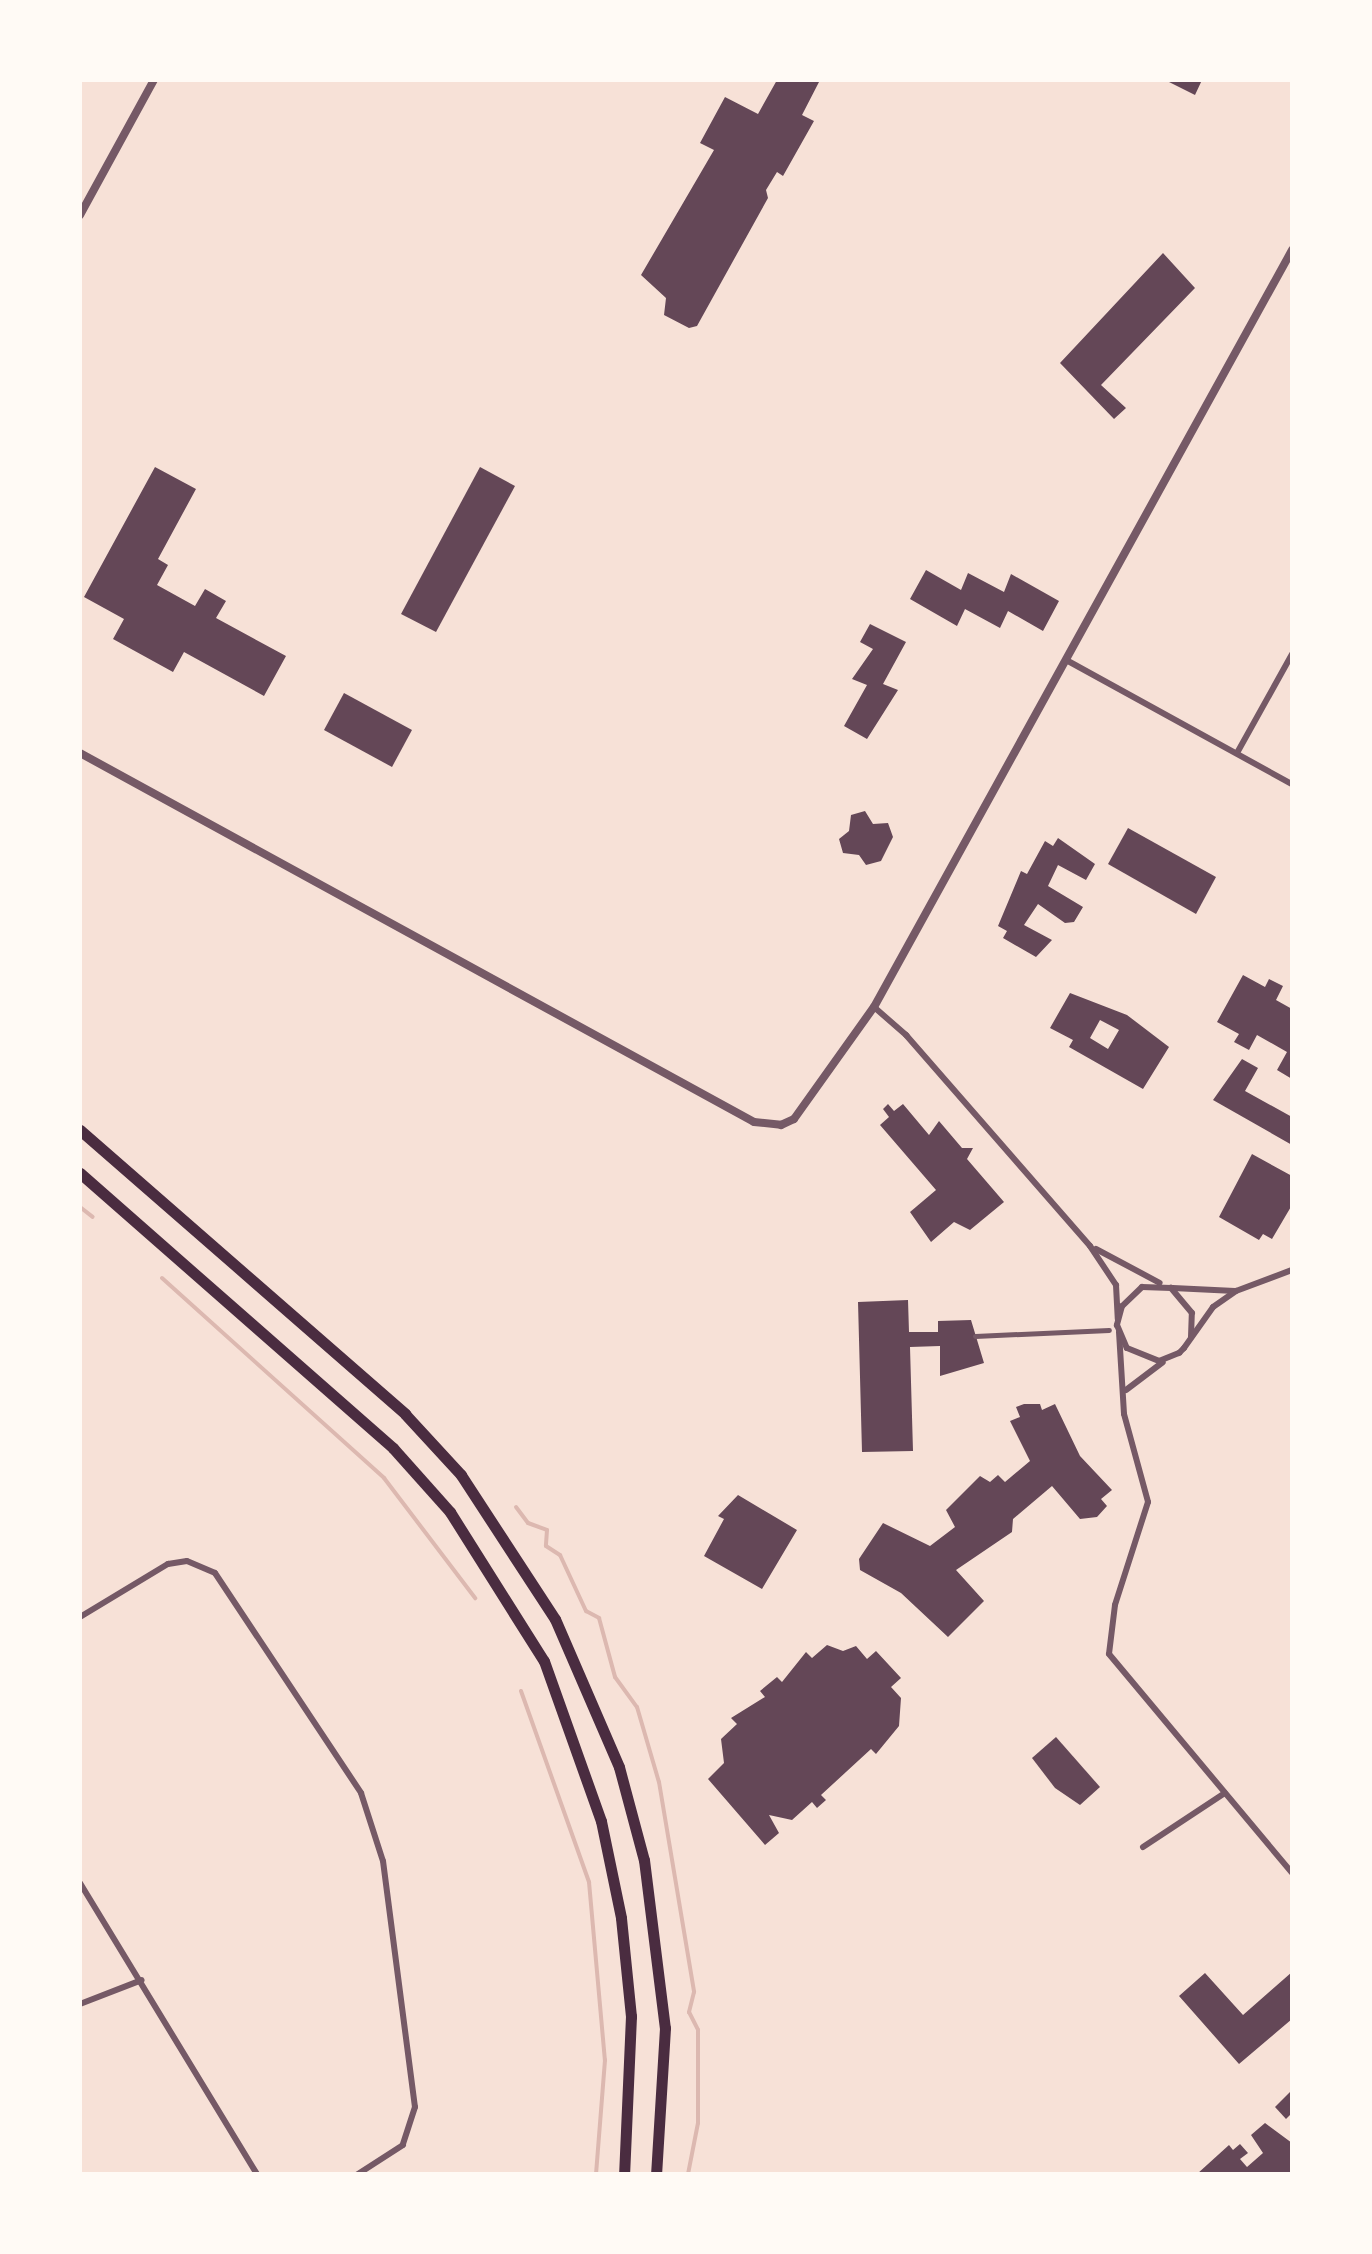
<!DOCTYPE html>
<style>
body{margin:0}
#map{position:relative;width:1372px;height:2254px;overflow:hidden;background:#f7e1d7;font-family:"Roboto Serif",serif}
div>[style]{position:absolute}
.stream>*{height:4px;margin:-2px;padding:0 2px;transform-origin:2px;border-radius:2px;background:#dcb8b0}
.building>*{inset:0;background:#644757}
.pedestrian>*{height:5px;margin:-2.5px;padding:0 2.5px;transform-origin:2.5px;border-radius:2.5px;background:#755966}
.minor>*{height:6px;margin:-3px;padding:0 3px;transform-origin:3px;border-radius:3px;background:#755966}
.tertiary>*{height:8px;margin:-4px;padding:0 4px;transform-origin:4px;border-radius:4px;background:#755966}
.motorway>*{height:11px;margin:-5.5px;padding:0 5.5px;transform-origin:5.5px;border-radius:5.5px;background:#4a2c40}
span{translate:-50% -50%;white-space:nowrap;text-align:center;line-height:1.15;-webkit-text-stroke:8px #fffaf5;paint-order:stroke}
.frame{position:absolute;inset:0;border:82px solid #fffaf5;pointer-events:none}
</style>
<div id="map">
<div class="stream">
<i style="left:80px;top:1207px;width:16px;rotate:38deg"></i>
<i style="left:162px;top:1278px;width:299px;rotate:42deg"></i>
<i style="left:384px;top:1478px;width:151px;rotate:52.8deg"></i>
<i style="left:516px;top:1507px;width:20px;rotate:53deg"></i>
<i style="left:528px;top:1523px;width:20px;rotate:20deg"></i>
<i style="left:547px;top:1530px;width:16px;rotate:94deg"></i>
<i style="left:546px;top:1546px;width:17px;rotate:33deg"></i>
<i style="left:560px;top:1555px;width:62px;rotate:65.1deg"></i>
<i style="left:586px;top:1611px;width:15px;rotate:28deg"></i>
<i style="left:599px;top:1618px;width:61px;rotate:74.8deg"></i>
<i style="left:615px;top:1677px;width:37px;rotate:54deg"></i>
<i style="left:637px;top:1707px;width:78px;rotate:73.7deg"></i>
<i style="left:659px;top:1782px;width:213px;rotate:80.5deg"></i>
<i style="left:694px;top:1992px;width:21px;rotate:104deg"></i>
<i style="left:689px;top:2012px;width:20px;rotate:63deg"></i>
<i style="left:698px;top:2030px;width:93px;rotate:90deg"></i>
<i style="left:698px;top:2123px;width:52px;rotate:101.1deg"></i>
<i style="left:521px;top:1691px;width:203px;rotate:70.4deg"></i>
<i style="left:589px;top:1882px;width:179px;rotate:84.9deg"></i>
<i style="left:605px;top:2060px;width:114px;rotate:94.5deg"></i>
</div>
<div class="building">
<i style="clip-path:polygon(777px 80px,819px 82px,802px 115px,814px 121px,783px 176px,777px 172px,766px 190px,768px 198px,697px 326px,689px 328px,664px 315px,666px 298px,641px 275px,714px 150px,700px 143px,725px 97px,758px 114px)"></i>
<i style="clip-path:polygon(1165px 80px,1202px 80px,1195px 95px)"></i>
<i style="clip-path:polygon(1163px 253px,1195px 288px,1101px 385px,1126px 408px,1114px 419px,1060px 363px)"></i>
<i style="clip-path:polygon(155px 467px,196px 489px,158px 559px,168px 565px,157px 585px,195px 606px,205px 589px,226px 601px,216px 618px,286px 656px,264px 696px,184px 652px,173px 672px,113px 639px,124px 619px,84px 597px)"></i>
<i style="clip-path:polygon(480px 467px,515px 486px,436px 632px,401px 614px)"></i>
<i style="clip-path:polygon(926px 570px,961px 590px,968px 573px,1004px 592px,1011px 574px,1059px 601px,1043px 631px,1008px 611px,1000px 628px,965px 609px,957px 626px,910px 599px)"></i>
<i style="clip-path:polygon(870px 624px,906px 642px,883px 684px,898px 690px,867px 739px,844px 726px,867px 685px,852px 679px,873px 649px,860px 642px)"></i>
<i style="clip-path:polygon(344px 693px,412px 730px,392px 767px,324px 730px)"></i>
<i style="clip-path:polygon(865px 811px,873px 824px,888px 823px,893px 837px,881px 861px,866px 865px,859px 855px,843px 853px,839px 839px,849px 831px,851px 815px)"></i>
<i style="clip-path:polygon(1128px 828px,1216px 877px,1196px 914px,1108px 864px)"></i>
<i style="clip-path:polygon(1058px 838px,1095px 864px,1086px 880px,1058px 865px,1048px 886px,1083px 907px,1074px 922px,1065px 923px,1038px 904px,1024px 925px,1052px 940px,1036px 957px,1003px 938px,1007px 931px,998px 926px,1021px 871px,1027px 874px,1045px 841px,1053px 846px)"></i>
<i style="clip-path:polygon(1243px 975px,1265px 987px,1269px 979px,1283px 986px,1276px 1000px,1292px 1009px,1292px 1079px,1277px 1070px,1287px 1052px,1257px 1035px,1249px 1050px,1234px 1042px,1239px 1034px,1217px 1022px)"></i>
<i style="clip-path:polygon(evenodd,1070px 993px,1127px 1015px,1169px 1047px,1143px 1089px,1069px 1047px,1073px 1040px,1050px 1028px,1070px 993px,1100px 1020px,1119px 1030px,1108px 1049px,1090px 1038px,1100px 1020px)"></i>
<i style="clip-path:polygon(1242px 1059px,1258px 1068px,1245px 1091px,1292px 1117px,1292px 1145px,1213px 1100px)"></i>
<i style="clip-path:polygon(888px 1104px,894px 1111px,903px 1104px,929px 1135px,939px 1121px,962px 1148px,973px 1148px,967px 1159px,1004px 1202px,970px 1230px,954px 1222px,931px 1242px,910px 1212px,936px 1190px,880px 1125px,889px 1117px,883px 1109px)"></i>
<i style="clip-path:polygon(1252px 1154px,1292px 1176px,1292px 1205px,1272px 1239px,1263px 1234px,1259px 1240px,1219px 1217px)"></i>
<i style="clip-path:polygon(908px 1300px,909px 1332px,938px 1332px,938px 1321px,971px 1320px,984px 1363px,940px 1376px,940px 1346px,910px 1347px,913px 1451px,862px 1452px,858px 1302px)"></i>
<i style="clip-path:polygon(1024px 1404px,1040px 1404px,1042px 1410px,1055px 1404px,1080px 1456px,1112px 1490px,1101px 1499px,1107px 1506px,1097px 1517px,1080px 1519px,1052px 1486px,1013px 1519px,1012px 1532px,956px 1570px,984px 1601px,948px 1637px,901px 1593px,860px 1570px,859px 1559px,883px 1523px,930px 1546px,955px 1527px,946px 1510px,980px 1476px,990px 1482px,998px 1475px,1005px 1482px,1030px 1461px,1010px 1421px,1020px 1417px,1016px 1407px)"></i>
<i style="clip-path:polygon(738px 1495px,797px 1530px,762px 1589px,704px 1556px,724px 1519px,718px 1516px)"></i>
<i style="clip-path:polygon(827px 1645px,843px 1651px,856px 1646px,867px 1659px,876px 1651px,901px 1678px,891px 1687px,901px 1698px,899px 1726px,876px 1754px,871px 1749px,821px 1795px,826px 1800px,817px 1808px,812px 1802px,792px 1820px,769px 1815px,779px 1833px,765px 1845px,708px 1779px,724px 1763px,721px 1739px,737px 1724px,731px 1718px,765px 1697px,760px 1691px,777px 1677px,782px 1682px,806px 1652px,812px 1658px)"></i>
<i style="clip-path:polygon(1056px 1737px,1100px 1787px,1080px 1805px,1055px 1788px,1032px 1758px)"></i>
<i style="clip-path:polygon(1292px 1972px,1292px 2019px,1239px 2064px,1179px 1996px,1205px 1973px,1243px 2015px)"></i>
<i style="clip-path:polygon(1292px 2090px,1292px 2113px,1286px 2119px,1275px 2107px)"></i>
<i style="clip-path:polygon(1265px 2123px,1292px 2143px,1292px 2174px,1197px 2174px,1229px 2145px,1233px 2150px,1240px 2144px,1248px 2153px,1240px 2159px,1247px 2167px,1263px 2153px,1251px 2135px)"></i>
</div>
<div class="pedestrian">
<i style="left:975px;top:1336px;width:134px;rotate:-2.6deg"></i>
</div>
<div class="minor">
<i style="left:1068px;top:661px;width:256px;rotate:28.8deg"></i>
<i style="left:1237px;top:753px;width:113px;rotate:-60.9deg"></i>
<i style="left:874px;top:1007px;width:43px;rotate:41.2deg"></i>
<i style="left:906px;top:1035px;width:280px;rotate:48.9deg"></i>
<i style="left:1090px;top:1246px;width:47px;rotate:56.3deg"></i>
<i style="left:1116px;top:1285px;width:34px;rotate:87deg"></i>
<i style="left:1096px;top:1249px;width:72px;rotate:28deg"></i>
<i style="left:1173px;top:1288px;width:62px;rotate:2.8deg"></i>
<i style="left:1119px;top:1332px;width:82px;rotate:86.5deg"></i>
<i style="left:1124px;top:1414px;width:91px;rotate:74.7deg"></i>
<i style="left:1148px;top:1502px;width:108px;rotate:107.8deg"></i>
<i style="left:1115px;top:1605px;width:49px;rotate:97deg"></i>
<i style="left:1109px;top:1654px;width:285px;rotate:50.1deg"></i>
<i style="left:1191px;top:1337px;width:24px;rotate:-88deg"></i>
<i style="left:1192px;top:1313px;width:33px;rotate:-130deg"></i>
<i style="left:1171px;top:1288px;width:29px;rotate:-178deg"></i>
<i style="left:1142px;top:1287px;width:28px;rotate:136deg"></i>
<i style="left:1122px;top:1306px;width:20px;rotate:105deg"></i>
<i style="left:1117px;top:1325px;width:25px;rotate:67deg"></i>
<i style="left:1127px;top:1348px;width:35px;rotate:22deg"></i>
<i style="left:1159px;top:1361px;width:22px;rotate:-22deg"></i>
<i style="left:1179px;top:1353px;width:7px;rotate:-45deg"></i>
<i style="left:1184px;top:1348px;width:50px;rotate:-54.7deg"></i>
<i style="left:1213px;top:1307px;width:28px;rotate:-35deg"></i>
<i style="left:1236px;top:1291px;width:60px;rotate:-20.6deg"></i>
<i style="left:1126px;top:1390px;width:46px;rotate:-37.1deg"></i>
<i style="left:80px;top:1617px;width:103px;rotate:-31.1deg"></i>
<i style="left:168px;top:1564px;width:19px;rotate:-9deg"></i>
<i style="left:187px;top:1561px;width:30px;rotate:23deg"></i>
<i style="left:215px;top:1573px;width:264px;rotate:56.4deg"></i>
<i style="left:361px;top:1793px;width:71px;rotate:72.1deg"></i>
<i style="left:383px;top:1861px;width:248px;rotate:82.6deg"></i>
<i style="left:415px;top:2107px;width:40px;rotate:108deg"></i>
<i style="left:403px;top:2145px;width:54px;rotate:147.2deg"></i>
<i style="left:1143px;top:1847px;width:98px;rotate:-33.4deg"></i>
<i style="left:80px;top:1883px;width:341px;rotate:58.7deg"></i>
<i style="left:80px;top:2004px;width:66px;rotate:-21.2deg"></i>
</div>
<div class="tertiary">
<i style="left:80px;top:215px;width:154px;rotate:-61.3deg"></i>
<i style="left:80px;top:753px;width:768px;rotate:28.7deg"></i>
<i style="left:754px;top:1122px;width:27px;rotate:6deg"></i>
<i style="left:781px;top:1125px;width:14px;rotate:-25deg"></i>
<i style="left:794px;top:1119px;width:138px;rotate:-54.5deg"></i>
<i style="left:874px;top:1007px;width:865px;rotate:-61.09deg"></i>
</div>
<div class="motorway">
<i style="left:80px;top:1130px;width:432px;rotate:41.1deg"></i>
<i style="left:405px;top:1414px;width:83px;rotate:47.4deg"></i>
<i style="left:461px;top:1475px;width:172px;rotate:56.9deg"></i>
<i style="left:555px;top:1619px;width:161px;rotate:66.6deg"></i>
<i style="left:619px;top:1767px;width:96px;rotate:75deg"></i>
<i style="left:644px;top:1860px;width:169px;rotate:82.9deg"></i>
<i style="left:665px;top:2028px;width:146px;rotate:93.5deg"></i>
<i style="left:80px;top:1173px;width:417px;rotate:41.3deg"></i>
<i style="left:393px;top:1448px;width:86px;rotate:48.3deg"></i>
<i style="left:450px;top:1512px;width:176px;rotate:57.8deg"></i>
<i style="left:544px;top:1661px;width:170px;rotate:70.4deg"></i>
<i style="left:601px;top:1821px;width:99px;rotate:78.3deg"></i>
<i style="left:621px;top:1918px;width:99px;rotate:84.2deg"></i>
<i style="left:631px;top:2016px;width:158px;rotate:92.5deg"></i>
</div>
<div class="frame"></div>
</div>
